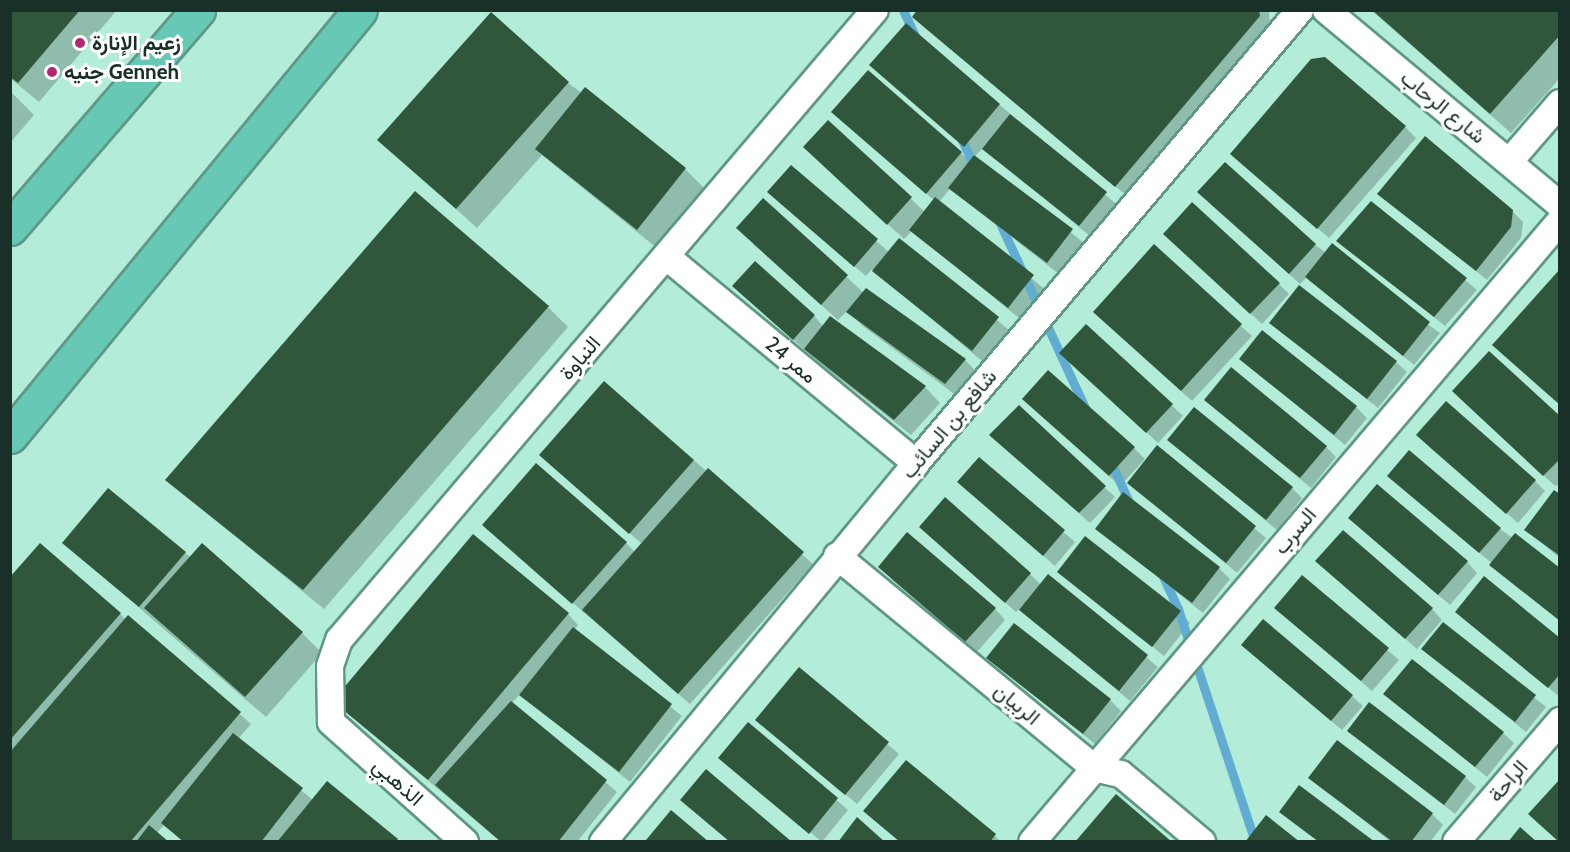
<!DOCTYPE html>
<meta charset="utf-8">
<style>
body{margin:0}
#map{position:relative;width:1570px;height:852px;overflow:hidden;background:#b3ecd8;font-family:Cabin,Vazirmatn,sans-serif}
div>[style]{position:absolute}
.shadow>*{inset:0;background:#0003}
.stream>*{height:9px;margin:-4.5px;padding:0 4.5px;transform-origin:4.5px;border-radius:4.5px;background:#61acd1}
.building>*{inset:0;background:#30573b}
.roads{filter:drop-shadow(2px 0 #609785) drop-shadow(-2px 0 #609785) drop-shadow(0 2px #609785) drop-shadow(0 -2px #609785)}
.minor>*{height:26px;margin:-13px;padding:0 13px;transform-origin:13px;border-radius:13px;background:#fff}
.primary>*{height:33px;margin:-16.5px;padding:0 16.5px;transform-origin:16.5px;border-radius:16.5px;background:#66c8b5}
.dots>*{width:16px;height:16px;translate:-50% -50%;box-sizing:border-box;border:3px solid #fff;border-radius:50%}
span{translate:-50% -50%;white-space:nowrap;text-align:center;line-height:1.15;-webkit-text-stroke:6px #fff;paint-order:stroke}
.poi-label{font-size:21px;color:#193029;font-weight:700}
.left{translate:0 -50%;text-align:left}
.street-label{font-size:21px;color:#193029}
.frame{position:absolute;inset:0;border:12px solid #193029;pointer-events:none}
</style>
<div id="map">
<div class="shadow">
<i style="clip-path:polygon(10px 10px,117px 10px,39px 102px,10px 78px)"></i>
<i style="clip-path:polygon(919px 10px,1269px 10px,1270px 27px,1127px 196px,925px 28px,914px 17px)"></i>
<i style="clip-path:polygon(1371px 10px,1560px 10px,1560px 78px,1511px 133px)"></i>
<i style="clip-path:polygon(906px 25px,1122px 209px,1096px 241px,983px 148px,974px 157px,1088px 246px,1064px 278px,950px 189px,939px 202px,1048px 292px,1024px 322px,912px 231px,904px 239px,821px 163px,828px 122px,925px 212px,935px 201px,844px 122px,961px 153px,970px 162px,975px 156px,882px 75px)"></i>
<i style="clip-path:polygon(568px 83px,685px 169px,705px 189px,658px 249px,542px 155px,477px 228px,379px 139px)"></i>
<i style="clip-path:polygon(10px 91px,34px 115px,10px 143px)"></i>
<i style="clip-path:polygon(1405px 127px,1416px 138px,1329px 238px,1242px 164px)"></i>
<i style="clip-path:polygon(791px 167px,889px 252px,899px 240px,1014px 334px,988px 366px,872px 269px,866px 276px,780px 203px)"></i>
<i style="clip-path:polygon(1379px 193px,1512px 211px,1523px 222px,1521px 238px,1487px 280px)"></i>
<i style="clip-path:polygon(763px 200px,864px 293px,867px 290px,965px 360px,981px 376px,961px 399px,864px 327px,847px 311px,838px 320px,753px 244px)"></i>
<i style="clip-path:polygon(1210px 203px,1315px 245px,1440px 333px,1414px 365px,1307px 277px,1300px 284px)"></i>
<i style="clip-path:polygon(1372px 203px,1477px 290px,1445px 326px,1338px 241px)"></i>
<i style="clip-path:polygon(1176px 245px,1279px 284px,1289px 294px,1262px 324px)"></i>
<i style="clip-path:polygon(1154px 247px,1252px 336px,1192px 401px,1105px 322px)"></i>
<i style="clip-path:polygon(745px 297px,814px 316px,824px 327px,925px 387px,940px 403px,911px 435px,822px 365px)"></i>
<i style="clip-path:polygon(548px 307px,568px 327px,324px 609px,167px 480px)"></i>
<i style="clip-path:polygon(1271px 323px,1396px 362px,1407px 372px,1378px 408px)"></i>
<i style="clip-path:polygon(1087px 326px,1183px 416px,1158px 443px,1072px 363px)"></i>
<i style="clip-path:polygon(1241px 359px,1356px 407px,1367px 418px,1345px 445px)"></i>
<i style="clip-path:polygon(605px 383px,813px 564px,690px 704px,494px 535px,626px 543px,635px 552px,642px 544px,552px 465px)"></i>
<i style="clip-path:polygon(1464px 402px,1560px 418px,1560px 484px,1555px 486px)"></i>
<i style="clip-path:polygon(1035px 410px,1134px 448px,1145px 459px,1120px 486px)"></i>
<i style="clip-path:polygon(1217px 410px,1326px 447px,1336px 457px,1311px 488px)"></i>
<i style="clip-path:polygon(1169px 440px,1292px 488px,1302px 498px,1277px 530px)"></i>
<i style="clip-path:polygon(1002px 446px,1104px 487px,1115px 497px,1090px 523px)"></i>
<i style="clip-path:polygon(1428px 446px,1535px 481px,1545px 491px,1518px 523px)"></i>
<i style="clip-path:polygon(1158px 448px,1266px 538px,1237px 573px,1129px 483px)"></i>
<i style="clip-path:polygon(979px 459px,1075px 542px,1055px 566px,959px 482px)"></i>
<i style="clip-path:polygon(1389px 476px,1500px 529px,1560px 570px,1560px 621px)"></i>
<i style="clip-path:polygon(1560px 496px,1560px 558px,1526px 530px)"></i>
<i style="clip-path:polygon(1097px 529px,1219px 568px,1230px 579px,1203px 613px)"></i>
<i style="clip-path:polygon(1361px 529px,1467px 562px,1477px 573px,1450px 605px)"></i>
<i style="clip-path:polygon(932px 538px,1030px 574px,1041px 585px,1048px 576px,1158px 667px,1130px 701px,1019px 609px,1016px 612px)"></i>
<i style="clip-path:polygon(64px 543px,185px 553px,302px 633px,322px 653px,266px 717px)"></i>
<i style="clip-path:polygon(1059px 571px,1180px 612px,1190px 623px,1164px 656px)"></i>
<i style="clip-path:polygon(1328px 571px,1432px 609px,1442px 620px,1417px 649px)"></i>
<i style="clip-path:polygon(1302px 577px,1399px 660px,1372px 691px,1276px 608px)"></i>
<i style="clip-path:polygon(890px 578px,995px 609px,1005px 620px,977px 652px)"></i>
<i style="clip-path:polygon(10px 579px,120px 614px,126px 620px,129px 617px,251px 724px,238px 739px,313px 800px,328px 783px,399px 842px,183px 842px,164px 825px,157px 833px,166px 842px,10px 842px)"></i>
<i style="clip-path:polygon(568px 614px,578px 625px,574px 630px,682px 716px,630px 782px,520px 694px,512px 703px,617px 792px,577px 842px,501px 842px,355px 719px)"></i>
<i style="clip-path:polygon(1468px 622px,1560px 640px,1560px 697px)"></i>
<i style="clip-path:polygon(1443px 624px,1546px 707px,1526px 732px,1423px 649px)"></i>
<i style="clip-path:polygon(1243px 645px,1352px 696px,1363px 706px,1342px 730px)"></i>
<i style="clip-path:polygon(988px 658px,1110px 700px,1121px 711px,1095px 744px)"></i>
<i style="clip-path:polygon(799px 669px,899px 754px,857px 804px,768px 730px)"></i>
<i style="clip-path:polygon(1385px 694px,1503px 733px,1514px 743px,1487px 777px)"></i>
<i style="clip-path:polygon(748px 724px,848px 810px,822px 842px,720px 758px)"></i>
<i style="clip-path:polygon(1349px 731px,1465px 777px,1476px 787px,1455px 814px)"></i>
<i style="clip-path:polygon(907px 762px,995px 836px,1001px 842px,900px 842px)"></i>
<i style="clip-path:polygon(1310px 777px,1432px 814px,1443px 825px,1430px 842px,1391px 842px)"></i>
<i style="clip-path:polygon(648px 840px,707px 842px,650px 842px)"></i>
</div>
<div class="stream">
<i style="left:903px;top:10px;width:29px;rotate:65deg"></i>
<i style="left:960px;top:136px;width:38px;rotate:65deg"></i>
<i style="left:999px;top:221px;width:208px;rotate:65.3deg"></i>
<i style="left:1110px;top:460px;width:46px;rotate:65.7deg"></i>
<i style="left:1161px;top:572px;width:41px;rotate:65.3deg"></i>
<i style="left:1178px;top:609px;width:245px;rotate:71.7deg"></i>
</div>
<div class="building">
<i style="clip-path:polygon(10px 10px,80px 10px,18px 83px,10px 77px)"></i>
<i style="clip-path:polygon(917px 10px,1259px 10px,1260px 16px,1115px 187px,912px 17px)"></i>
<i style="clip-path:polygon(1372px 10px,1560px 10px,1560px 35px,1490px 114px)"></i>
<i style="clip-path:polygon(491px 12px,569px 82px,456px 209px,377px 140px)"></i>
<i style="clip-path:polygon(906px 23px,1000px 104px,964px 147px,869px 65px)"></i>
<i style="clip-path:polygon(1325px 57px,1406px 126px,1317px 229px,1230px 154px,1311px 59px)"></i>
<i style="clip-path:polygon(868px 70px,962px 152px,926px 194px,831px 112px)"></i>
<i style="clip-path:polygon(585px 87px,686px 168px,637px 230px,535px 149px)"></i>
<i style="clip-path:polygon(1010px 114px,1107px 192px,1079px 226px,982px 149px)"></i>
<i style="clip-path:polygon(828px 120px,912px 197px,887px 225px,803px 147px)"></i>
<i style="clip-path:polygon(1425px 136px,1513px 210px,1511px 227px,1476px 271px,1377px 194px)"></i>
<i style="clip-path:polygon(974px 155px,1073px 229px,1047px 263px,948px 188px)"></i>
<i style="clip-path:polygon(1225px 162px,1316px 244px,1289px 274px,1197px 192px)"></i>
<i style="clip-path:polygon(791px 165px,878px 239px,854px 267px,767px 192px)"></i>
<i style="clip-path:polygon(415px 191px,549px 306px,303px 590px,165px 480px)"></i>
<i style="clip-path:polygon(935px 197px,1034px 275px,1008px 308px,909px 230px)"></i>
<i style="clip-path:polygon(763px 198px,848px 275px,821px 305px,736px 228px)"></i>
<i style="clip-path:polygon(1371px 201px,1467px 278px,1434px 317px,1336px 241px)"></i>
<i style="clip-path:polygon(1192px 202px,1280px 283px,1250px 314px,1163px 234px)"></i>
<i style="clip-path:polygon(899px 238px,999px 317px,972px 351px,872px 271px)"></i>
<i style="clip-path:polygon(1332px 243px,1430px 322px,1403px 356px,1305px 277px)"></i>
<i style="clip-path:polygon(1154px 244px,1242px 324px,1181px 391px,1093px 312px)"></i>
<i style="clip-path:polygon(755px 261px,815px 315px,793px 340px,732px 286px)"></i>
<i style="clip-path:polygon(1560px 269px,1560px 405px,1492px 345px)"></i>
<i style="clip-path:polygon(1299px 285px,1397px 361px,1367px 399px,1269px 323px)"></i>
<i style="clip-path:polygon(866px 288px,966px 359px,945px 384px,846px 312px)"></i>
<i style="clip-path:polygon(830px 316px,926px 386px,894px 420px,804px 349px)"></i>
<i style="clip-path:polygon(1086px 324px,1173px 404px,1146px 433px,1059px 353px)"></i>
<i style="clip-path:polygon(1262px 330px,1357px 406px,1334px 435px,1239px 359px)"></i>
<i style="clip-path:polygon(1489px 351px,1560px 416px,1560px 459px,1543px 476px,1452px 391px)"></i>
<i style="clip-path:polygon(1231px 367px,1327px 446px,1300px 478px,1204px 400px)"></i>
<i style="clip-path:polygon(1048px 370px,1135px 447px,1109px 476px,1022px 399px)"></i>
<i style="clip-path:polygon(604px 381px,694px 460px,629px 534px,539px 455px)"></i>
<i style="clip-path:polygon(1446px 401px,1536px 480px,1506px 514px,1416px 435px)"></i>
<i style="clip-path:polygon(1019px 405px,1106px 486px,1079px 513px,989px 435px)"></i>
<i style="clip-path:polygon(1194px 407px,1293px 487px,1266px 520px,1167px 440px)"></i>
<i style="clip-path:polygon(1157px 445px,1256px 526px,1226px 563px,1127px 483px)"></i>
<i style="clip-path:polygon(1409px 450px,1501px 528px,1479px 553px,1387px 476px)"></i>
<i style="clip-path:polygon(979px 457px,1065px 530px,1043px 556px,957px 482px)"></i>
<i style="clip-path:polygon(536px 463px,627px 542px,572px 604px,482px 525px)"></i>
<i style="clip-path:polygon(708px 468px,804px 552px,678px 694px,582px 610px)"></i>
<i style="clip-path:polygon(1377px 484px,1468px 561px,1438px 595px,1348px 518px)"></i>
<i style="clip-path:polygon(108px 488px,186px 552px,139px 607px,62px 543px)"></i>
<i style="clip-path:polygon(1554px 490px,1560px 494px,1560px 556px,1524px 530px)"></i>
<i style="clip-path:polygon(1123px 492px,1220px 567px,1192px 603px,1095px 529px)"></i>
<i style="clip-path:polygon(945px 497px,1031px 573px,1005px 603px,919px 527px)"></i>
<i style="clip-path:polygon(1343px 530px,1433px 608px,1405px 639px,1315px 561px)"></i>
<i style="clip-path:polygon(907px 532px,996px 608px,965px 642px,878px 567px)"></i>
<i style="clip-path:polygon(1515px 533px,1560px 568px,1560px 621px,1489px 565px)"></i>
<i style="clip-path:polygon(473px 534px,569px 613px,428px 780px,342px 709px,341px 691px)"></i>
<i style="clip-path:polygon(1085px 536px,1181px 611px,1152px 647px,1057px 572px)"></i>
<i style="clip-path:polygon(40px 543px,121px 613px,10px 740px,10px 577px)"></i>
<i style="clip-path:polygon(202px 543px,303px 632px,245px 697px,144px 608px)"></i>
<i style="clip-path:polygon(1048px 574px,1148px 655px,1119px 691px,1019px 610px)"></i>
<i style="clip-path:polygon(1302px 575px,1389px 648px,1361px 681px,1274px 608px)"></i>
<i style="clip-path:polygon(1484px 576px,1560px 638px,1560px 674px,1548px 688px,1455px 612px)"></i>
<i style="clip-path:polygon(128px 615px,241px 712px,130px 842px,10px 842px,10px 752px)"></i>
<i style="clip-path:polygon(1263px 619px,1353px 695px,1331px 721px,1241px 645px)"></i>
<i style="clip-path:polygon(1443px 622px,1536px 695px,1515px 722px,1421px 649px)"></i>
<i style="clip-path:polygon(1014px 623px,1111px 699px,1083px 734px,986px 658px)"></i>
<i style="clip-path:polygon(573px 627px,672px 704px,619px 772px,519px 695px)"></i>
<i style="clip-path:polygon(1412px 659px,1504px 732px,1475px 767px,1383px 694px)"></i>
<i style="clip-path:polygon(799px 667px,889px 742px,845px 795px,755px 720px)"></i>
<i style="clip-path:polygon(511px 701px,607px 780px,558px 842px,501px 842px,435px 785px)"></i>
<i style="clip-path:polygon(1369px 702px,1466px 776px,1444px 805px,1347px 731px)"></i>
<i style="clip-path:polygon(748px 722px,838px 798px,809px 834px,718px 758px)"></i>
<i style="clip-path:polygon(233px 733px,303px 788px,261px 842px,184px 842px,161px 823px)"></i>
<i style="clip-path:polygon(1337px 740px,1433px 813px,1411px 842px,1393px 842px,1308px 778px)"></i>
<i style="clip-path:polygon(906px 760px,996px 834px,990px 842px,900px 842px,863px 811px)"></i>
<i style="clip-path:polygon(706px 769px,792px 842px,730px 842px,680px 800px)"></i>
<i style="clip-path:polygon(1560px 779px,1560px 842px,1559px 842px,1528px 814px)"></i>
<i style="clip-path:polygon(327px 781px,398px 839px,396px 842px,277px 842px)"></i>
<i style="clip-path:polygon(1299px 785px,1375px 842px,1319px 842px,1279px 812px)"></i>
<i style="clip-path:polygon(1116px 794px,1172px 842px,1075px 842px)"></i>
<i style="clip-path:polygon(671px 810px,709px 842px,646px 840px)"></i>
<i style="clip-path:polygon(1266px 815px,1300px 842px,1245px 842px)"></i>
<i style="clip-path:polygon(857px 817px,885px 842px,838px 842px)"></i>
<i style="clip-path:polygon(149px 825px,169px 842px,136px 842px)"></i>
<i style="clip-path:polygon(1520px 827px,1537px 842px,1508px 842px)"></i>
</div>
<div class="roads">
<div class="minor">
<i style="left:1326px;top:10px;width:305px;rotate:39.8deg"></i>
<i style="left:1509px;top:162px;width:78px;rotate:-49.2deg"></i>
<i style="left:667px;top:257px;width:323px;rotate:39.6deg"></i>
<i style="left:837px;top:556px;width:333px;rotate:39.5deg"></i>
<i style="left:1094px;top:768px;width:28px;rotate:13deg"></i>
<i style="left:1121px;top:774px;width:106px;rotate:40deg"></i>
<i style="left:465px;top:842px;width:180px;rotate:-138.2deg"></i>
<i style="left:331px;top:722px;width:56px;rotate:-91deg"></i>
<i style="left:330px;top:666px;width:28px;rotate:-71deg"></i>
<i style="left:339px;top:640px;width:827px;rotate:-49.61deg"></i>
<i style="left:603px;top:842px;width:492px;rotate:-50.4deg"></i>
<i style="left:916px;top:463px;width:594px;rotate:-49.71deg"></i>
<i style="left:1032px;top:842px;width:815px;rotate:-49.63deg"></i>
<i style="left:1456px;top:842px;width:160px;rotate:-49.3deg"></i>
</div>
<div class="primary">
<i style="left:10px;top:228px;width:288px;rotate:-49.2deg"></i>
<i style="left:10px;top:436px;width:551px;rotate:-50.59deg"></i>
</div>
</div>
<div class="dots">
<i style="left:80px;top:43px;background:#ad2972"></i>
<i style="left:52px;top:72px;background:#ad2972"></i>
</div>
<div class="poi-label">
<span class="left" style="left:92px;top:43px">زعيم الإنارة</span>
<span class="left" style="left:64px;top:72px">جنيه Genneh</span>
</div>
<div class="street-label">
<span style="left:1443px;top:107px;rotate:39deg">شارع الرحاب</span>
<span style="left:580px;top:358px;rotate:-49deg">النباوة</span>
<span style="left:791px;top:360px;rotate:40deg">ممر 24</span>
<span style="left:949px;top:424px;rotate:-50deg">شافع بن السائب</span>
<span style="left:1295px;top:531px;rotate:-50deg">السرب</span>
<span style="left:1017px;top:704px;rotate:40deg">الربيان</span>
<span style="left:1508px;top:781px;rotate:-49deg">الراحة</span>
<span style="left:398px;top:782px;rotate:42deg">الذهبي</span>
</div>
<div class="frame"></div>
</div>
